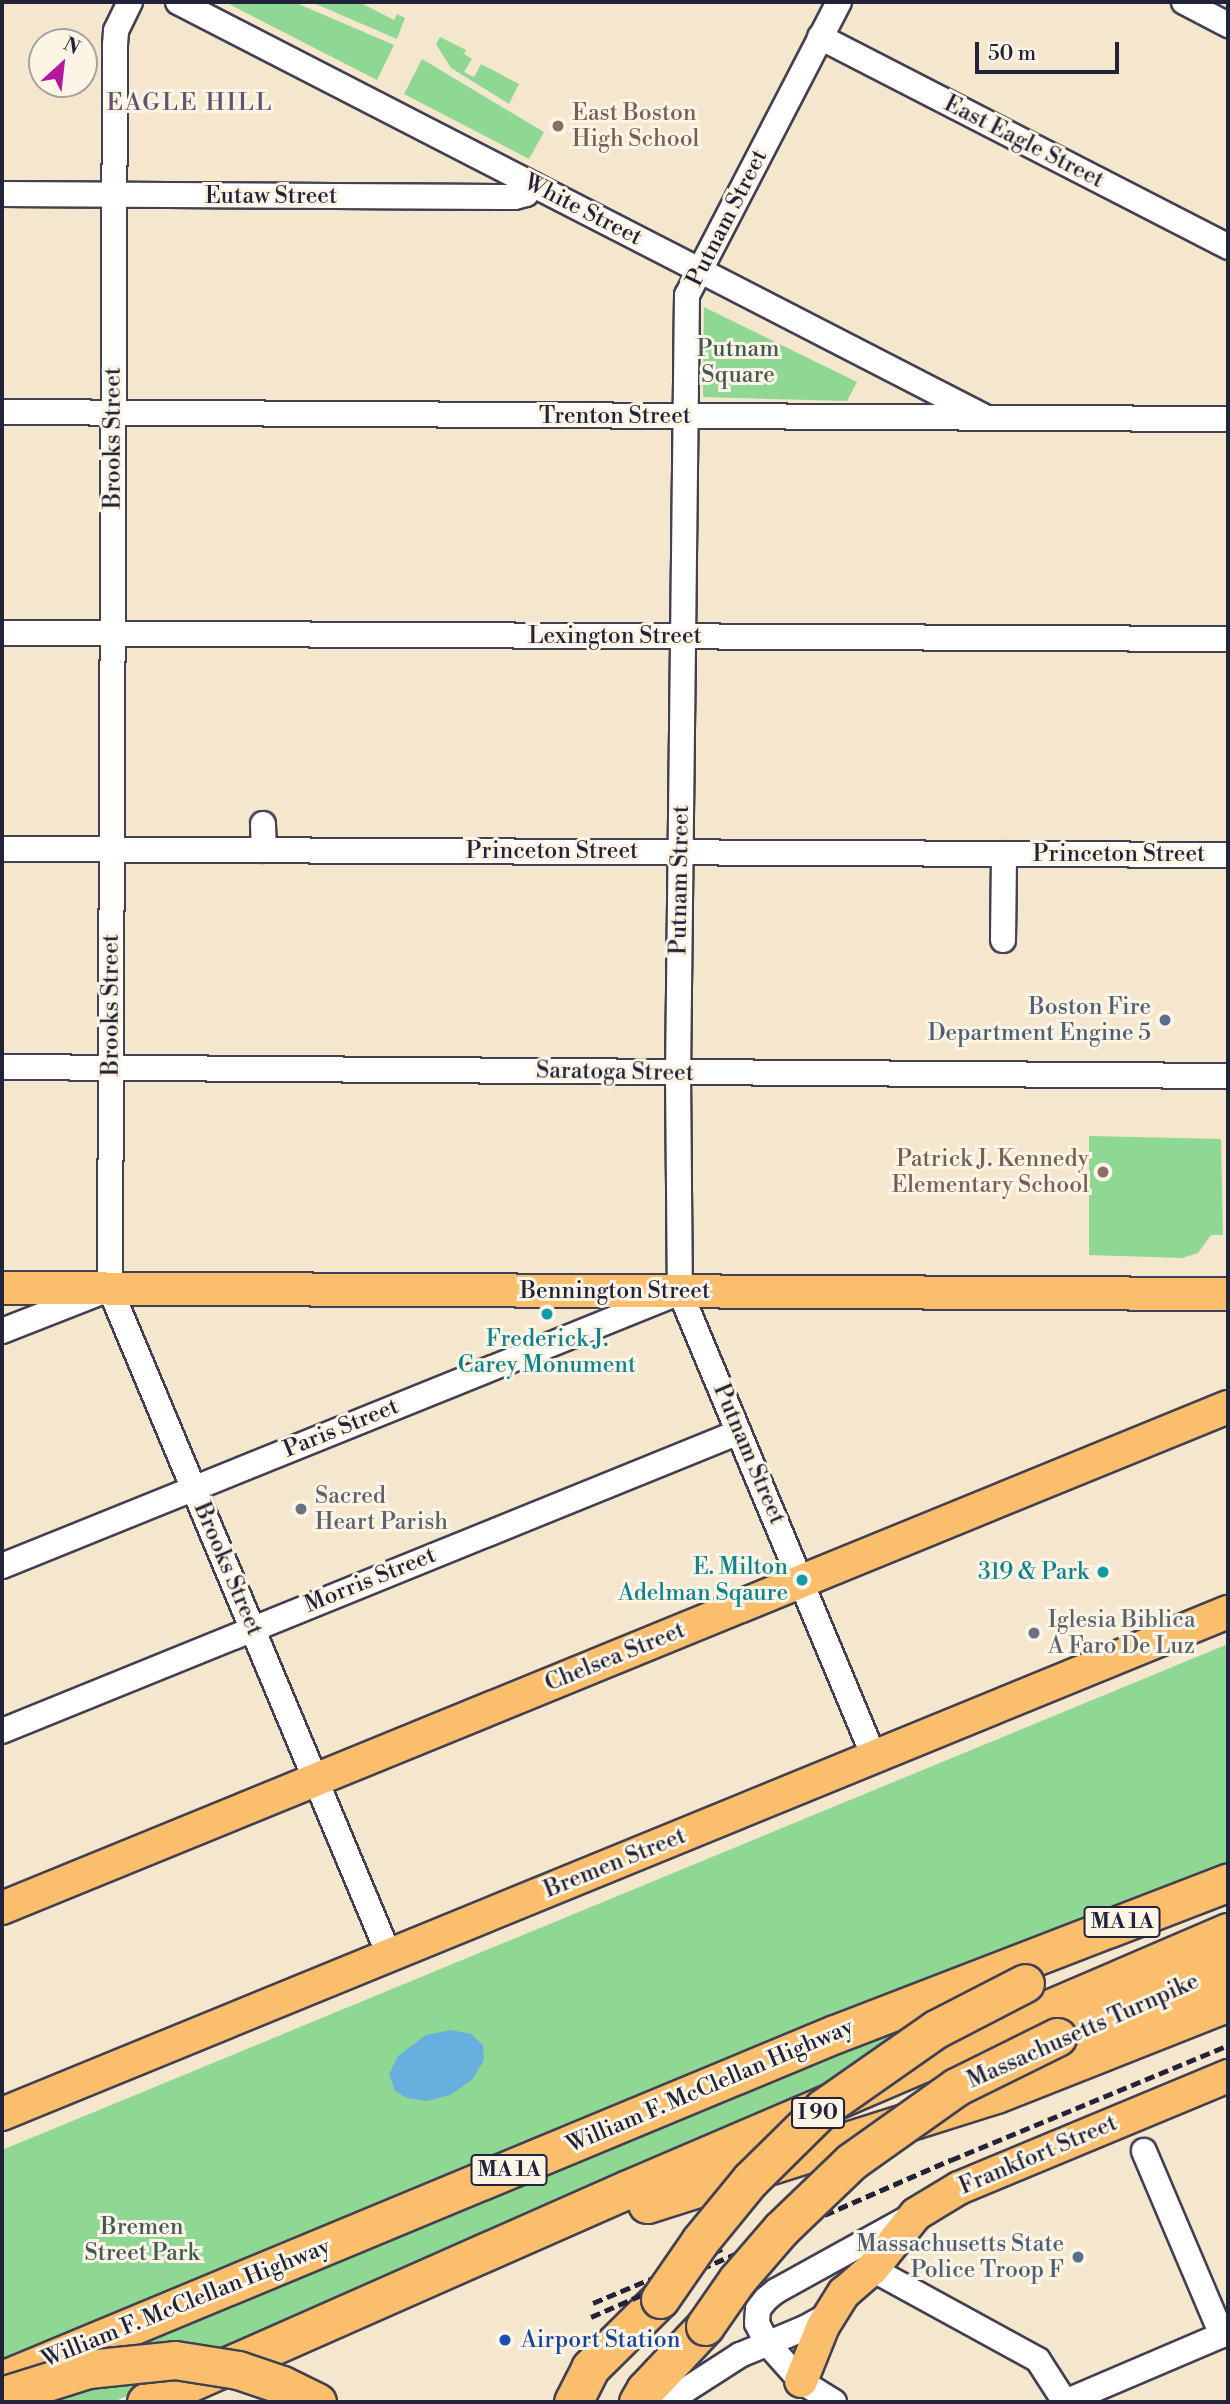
<!DOCTYPE html>
<style>
body{margin:0}
#map{position:relative;width:1230px;height:2404px;overflow:hidden;background:#f5e7cd;font-family:"Libre Bodoni",serif}
div>[style]{position:absolute}
.green>*{inset:0;background:#8ed894}
.water>*{inset:0;background:#67afde}
.roads{filter:drop-shadow(2px 0 #424051) drop-shadow(-2px 0 #424051) drop-shadow(0 2px #424051) drop-shadow(0 -2px #424051)}
.minor>*{height:24px;margin:-12px;padding:0 12px;transform-origin:12px;border-radius:12px;background:#fff}
.major>*{height:32px;margin:-16px;padding:0 16px;transform-origin:16px;border-radius:16px;background:#fabe6d}
.highway>*{height:37px;margin:-18.5px;padding:0 18.5px;transform-origin:18.5px;border-radius:18.5px;background:#fabe6d}
.rail>*{height:5px;margin-top:-2.5px;transform-origin:0;background:repeating-linear-gradient(90deg,#22223b 0 10px,transparent 0 15px)}
.bridges{filter:drop-shadow(2px 0 #424051) drop-shadow(-2px 0 #424051) drop-shadow(0 2px #424051) drop-shadow(0 -2px #424051)}
.highway-bridge>*{height:37px;margin:-18.5px;padding:0 18.5px;transform-origin:18.5px;border-radius:18.5px;background:#fabe6d}
.dots>*{width:19px;height:19px;translate:-50% -50%;box-sizing:border-box;border:4px solid #fcf5e5;border-radius:50%}
span{translate:-50% -50%;white-space:nowrap;text-align:center;line-height:1.15;-webkit-text-stroke:6px #fcf5e5;paint-order:stroke}
.shield-label span{padding:2px 5px;background:#fcf5e5;border:2px solid;border-radius:5px;-webkit-text-stroke-width:0}
.shield-label{font-size:21px;color:#22223b;font-weight:700}
.education-label{font-size:23px;color:#785e54}
.left{translate:0 -50%;text-align:left}
.right{translate:-100% -50%;text-align:right}
.street-label{font-size:23px;color:#22223b}
.park-label{font-size:23px;color:#425956}
.service-label{font-size:23px;color:#4e5e75}
.culture-label{font-size:23px;color:#0d838f}
.worship-label{font-size:23px;color:#5b616d}
.transit-label{font-size:23px;color:#164399}
.neighbourhood-label{font-size:24px;color:#625471;letter-spacing:2px}
.frame{position:absolute;inset:0;border:4px solid #22223b;pointer-events:none}
.north{position:absolute;left:28px;top:28px;width:70px;height:70px;box-sizing:border-box;background:#fcf5e5;border:2px solid #a5a1a1;border-radius:50%;rotate:27deg;font-size:19px;font-weight:700;line-height:28px;text-align:center;color:#22223b}
.north::after{content:'';display:block;margin:auto;width:24px;height:32px;background:#b5179e;clip-path:polygon(50% 0,100% 100%,50% 72%,0 100%)}
.scale{position:absolute;left:975px;top:42px;width:144px;height:32px;box-sizing:border-box;border:4px solid #22223b;border-top:0;padding-left:9px;font-size:21px;line-height:24px;white-space:nowrap;color:#22223b;-webkit-text-stroke:5px #fcf5e5;paint-order:stroke}
</style>
<div id="map">
<div class="green">
<i style="clip-path:polygon(225px 2px,294px 2px,394px 45px,377px 80px)"></i>
<i style="clip-path:polygon(311px 2px,359px 2px,394px 20px,397px 14px,405px 18px,397px 39px)"></i>
<i style="clip-path:polygon(440px 37px,466px 50px,464px 54px,472px 59px,464px 72px,474px 77px,481px 64px,519px 84px,509px 104px,451px 68px,436px 44px)"></i>
<i style="clip-path:polygon(422px 59px,544px 132px,529px 159px,404px 94px)"></i>
<i style="clip-path:polygon(704px 307px,857px 382px,847px 401px,703px 397px)"></i>
<i style="clip-path:polygon(1089px 1136px,1221px 1139px,1223px 1235px,1211px 1235px,1198px 1253px,1182px 1258px,1089px 1255px)"></i>
<i style="clip-path:polygon(1228px 1644px,1228px 1868px,1014px 1956px,1032px 2002px,113px 2402px,2px 2402px,2px 2150px)"></i>
</div>
<div class="water">
<i style="clip-path:polygon(451px 2030px,471px 2034px,483px 2045px,484px 2060px,472px 2080px,450px 2095px,427px 2101px,407px 2098px,395px 2091px,389px 2074px,398px 2056px,426px 2035px)"></i>
</div>
<div class="roads">
<div class="minor">
<i style="left:130px;top:2px;width:32px;rotate:116deg"></i>
<i style="left:116px;top:31px;width:14px;rotate:94deg"></i>
<i style="left:115px;top:45px;width:1244px;rotate:90.23deg"></i>
<i style="left:110px;top:1289px;width:722px;rotate:67.27deg"></i>
<i style="left:178px;top:2px;width:905px;rotate:27.22deg"></i>
<i style="left:839px;top:2px;width:330px;rotate:117.4deg"></i>
<i style="left:687px;top:295px;width:778px;rotate:90.66deg"></i>
<i style="left:678px;top:1073px;width:219px;rotate:89.5deg"></i>
<i style="left:680px;top:1292px;width:504px;rotate:67.35deg"></i>
<i style="left:1184px;top:2px;width:50px;rotate:27.6deg"></i>
<i style="left:820px;top:37px;width:459px;rotate:27.2deg"></i>
<i style="left:2px;top:194px;width:513px;rotate:0.34deg"></i>
<i style="left:515px;top:197px;width:11px;rotate:-15deg"></i>
<i style="left:526px;top:194px;width:12px;rotate:-48deg"></i>
<i style="left:2px;top:412px;width:1226px;rotate:0.33deg"></i>
<i style="left:2px;top:633px;width:1226px;rotate:0.28deg"></i>
<i style="left:263px;top:824px;width:26px;rotate:88deg"></i>
<i style="left:2px;top:849px;width:1226px;rotate:0.28deg"></i>
<i style="left:1003px;top:940px;width:86px;rotate:-89.3deg"></i>
<i style="left:2px;top:1067px;width:1226px;rotate:0.42deg"></i>
<i style="left:2px;top:1331px;width:104px;rotate:-21.4deg"></i>
<i style="left:2px;top:1566px;width:724px;rotate:-21.99deg"></i>
<i style="left:2px;top:1731px;width:795px;rotate:-22.08deg"></i>
<i style="left:872px;top:2269px;width:189px;rotate:28.7deg"></i>
<i style="left:1038px;top:2360px;width:50px;rotate:57.3deg"></i>
<i style="left:1065px;top:2402px;width:171px;rotate:-23.1deg"></i>
<i style="left:1222px;top:2335px;width:200px;rotate:-113deg"></i>
<i style="left:667px;top:2402px;width:87px;rotate:-32.8deg"></i>
<i style="left:740px;top:2355px;width:70px;rotate:-22.6deg"></i>
<i style="left:805px;top:2328px;width:31px;rotate:-29deg"></i>
<i style="left:834px;top:2402px;width:39px;rotate:-148deg"></i>
<i style="left:801px;top:2381px;width:51px;rotate:-131.8deg"></i>
<i style="left:767px;top:2343px;width:22px;rotate:-117deg"></i>
<i style="left:757px;top:2323px;width:14px;rotate:-86deg"></i>
<i style="left:758px;top:2309px;width:13px;rotate:-51deg"></i>
<i style="left:766px;top:2299px;width:13px;rotate:-39deg"></i>
<i style="left:776px;top:2291px;width:151px;rotate:-28.9deg"></i>
</div>
<div class="major">
<i style="left:2px;top:1288px;width:1226px;rotate:0.28deg"></i>
<i style="left:2px;top:1908px;width:1324px;rotate:-22.23deg"></i>
<i style="left:2px;top:2114px;width:1325px;rotate:-22.27deg"></i>
<i style="left:801px;top:2381px;width:59px;rotate:-68.2deg"></i>
<i style="left:823px;top:2326px;width:39px;rotate:-58deg"></i>
<i style="left:844px;top:2293px;width:37px;rotate:-41deg"></i>
<i style="left:872px;top:2269px;width:70px;rotate:-51.3deg"></i>
<i style="left:916px;top:2214px;width:50px;rotate:-31.2deg"></i>
<i style="left:959px;top:2188px;width:291px;rotate:-22.6deg"></i>
</div>
<div class="highway">
<i style="left:1057px;top:2037px;width:185px;rotate:-22.3deg"></i>
<i style="left:647px;top:2204px;width:366px;rotate:-17.5deg"></i>
<i style="left:996px;top:2094px;width:250px;rotate:-21.6deg"></i>
<i style="left:2px;top:2380px;width:902px;rotate:-22.56deg"></i>
<i style="left:835px;top:2034px;width:421px;rotate:-21.1deg"></i>
<i style="left:146px;top:2402px;width:527px;rotate:-23.84deg"></i>
<i style="left:628px;top:2189px;width:653px;rotate:-23.19deg"></i>
<i style="left:573px;top:2402px;width:38px;rotate:-63deg"></i>
<i style="left:590px;top:2368px;width:98px;rotate:-44.6deg"></i>
<i style="left:638px;top:2402px;width:14px;rotate:-60deg"></i>
<i style="left:645px;top:2390px;width:88px;rotate:-46.8deg"></i>
</div>
</div>
<div class="rail">
<i style="left:593px;top:2303px;width:140px;rotate:-22.7deg"></i>
<i style="left:591px;top:2317px;width:393px;rotate:-23.6deg"></i>
<i style="left:951px;top:2160px;width:300px;rotate:-22.5deg"></i>
</div>
<div class="bridges">
<div class="highway-bridge">
<i style="left:660px;top:2299px;width:70px;rotate:-55.4deg"></i>
<i style="left:700px;top:2241px;width:79px;rotate:-50.7deg"></i>
<i style="left:750px;top:2180px;width:103px;rotate:-44.6deg"></i>
<i style="left:823px;top:2108px;width:138px;rotate:-35deg"></i>
<i style="left:936px;top:2029px;width:100px;rotate:-27.3deg"></i>
<i style="left:705px;top:2326px;width:56px;rotate:-55.2deg"></i>
<i style="left:737px;top:2280px;width:67px;rotate:-49.2deg"></i>
<i style="left:781px;top:2229px;width:98px;rotate:-43.8deg"></i>
<i style="left:852px;top:2161px;width:128px;rotate:-35.4deg"></i>
<i style="left:956px;top:2087px;width:113px;rotate:-26.3deg"></i>
<i style="left:2px;top:2396px;width:90px;rotate:-17.4deg"></i>
<i style="left:88px;top:2369px;width:87px;rotate:-5.9deg"></i>
<i style="left:175px;top:2360px;width:64px;rotate:9deg"></i>
<i style="left:238px;top:2370px;width:46px;rotate:18.8deg"></i>
<i style="left:282px;top:2385px;width:39px;rotate:26deg"></i>
</div>
</div>
<div class="dots">
<i style="left:558px;top:126px;background:#8d6e63"></i>
<i style="left:1165px;top:1020px;background:#5c6f8a"></i>
<i style="left:1103px;top:1172px;background:#8d6e63"></i>
<i style="left:547px;top:1314px;background:#0f9aa8"></i>
<i style="left:301px;top:1509px;background:#6b7280"></i>
<i style="left:1103px;top:1572px;background:#0f9aa8"></i>
<i style="left:802px;top:1580px;background:#0f9aa8"></i>
<i style="left:1034px;top:1633px;background:#6b7280"></i>
<i style="left:1078px;top:2257px;background:#5c6f8a"></i>
<i style="left:505px;top:2340px;background:#1a4fb4"></i>
</div>
<div class="shield-label">
<span style="left:1122px;top:1922px">MA 1A</span>
<span style="left:818px;top:2113px">I 90</span>
<span style="left:509px;top:2170px">MA 1A</span>
</div>
<div class="education-label">
<span class="left" style="left:572px;top:126px">East Boston<br>High School</span>
<span class="right" style="left:1089px;top:1172px">Patrick J. Kennedy<br>Elementary School</span>
</div>
<div class="street-label">
<span style="left:1024px;top:142px;rotate:27deg">East Eagle Street</span>
<span style="left:271px;top:196px">Eutaw Street</span>
<span style="left:583px;top:210px;rotate:27deg">White Street</span>
<span style="left:727px;top:218px;rotate:-63deg">Putnam Street</span>
<span style="left:615px;top:416px">Trenton Street</span>
<span style="left:113px;top:438px;rotate:-90deg">Brooks Street</span>
<span style="left:615px;top:636px">Lexington Street</span>
<span style="left:552px;top:851px">Princeton Street</span>
<span style="left:1119px;top:854px">Princeton Street</span>
<span style="left:680px;top:880px;rotate:-89deg">Putnam Street</span>
<span style="left:111px;top:1005px;rotate:-90deg">Brooks Street</span>
<span style="left:615px;top:1072px;rotate:1deg">Saratoga Street</span>
<span style="left:615px;top:1291px">Bennington Street</span>
<span style="left:341px;top:1428px;rotate:-22deg">Paris Street</span>
<span style="left:749px;top:1454px;rotate:67deg">Putnam Street</span>
<span style="left:228px;top:1569px;rotate:67deg">Brooks Street</span>
<span style="left:370px;top:1580px;rotate:-22deg">Morris Street</span>
<span style="left:615px;top:1657px;rotate:-22deg">Chelsea Street</span>
<span style="left:615px;top:1863px;rotate:-22deg">Bremen Street</span>
<span style="left:1083px;top:2031px;rotate:-24deg">Massachusetts Turnpike</span>
<span style="left:710px;top:2086px;rotate:-23deg">William F. McClellan Highway</span>
<span style="left:1038px;top:2155px;rotate:-23deg">Frankfort Street</span>
<span style="left:186px;top:2303px;rotate:-22deg">William F. McClellan Highway</span>
</div>
<div class="park-label">
<span style="left:738px;top:362px">Putnam<br>Square</span>
<span style="left:142px;top:2240px">Bremen<br>Street Park</span>
</div>
<div class="service-label">
<span class="right" style="left:1151px;top:1020px">Boston Fire<br>Department Engine 5</span>
<span class="right" style="left:1064px;top:2257px">Massachusetts State<br>Police Troop F</span>
</div>
<div class="culture-label">
<span style="left:547px;top:1352px">Frederick J.<br>Carey Monument</span>
<span class="right" style="left:788px;top:1580px">E. Milton<br>Adelman Sqaure</span>
<span class="right" style="left:1089px;top:1572px">319 &amp; Park</span>
</div>
<div class="worship-label">
<span class="left" style="left:315px;top:1509px">Sacred<br>Heart Parish</span>
<span class="left" style="left:1048px;top:1633px">Iglesia Biblica<br>A Faro De Luz</span>
</div>
<div class="transit-label">
<span class="left" style="left:521px;top:2340px">Airport Station</span>
</div>
<div class="neighbourhood-label">
<span style="left:190px;top:104px">EAGLE HILL</span>
</div>
<div class="frame"></div>
<div class="north">N</div>
<div class="scale">50 m</div>
</div>
